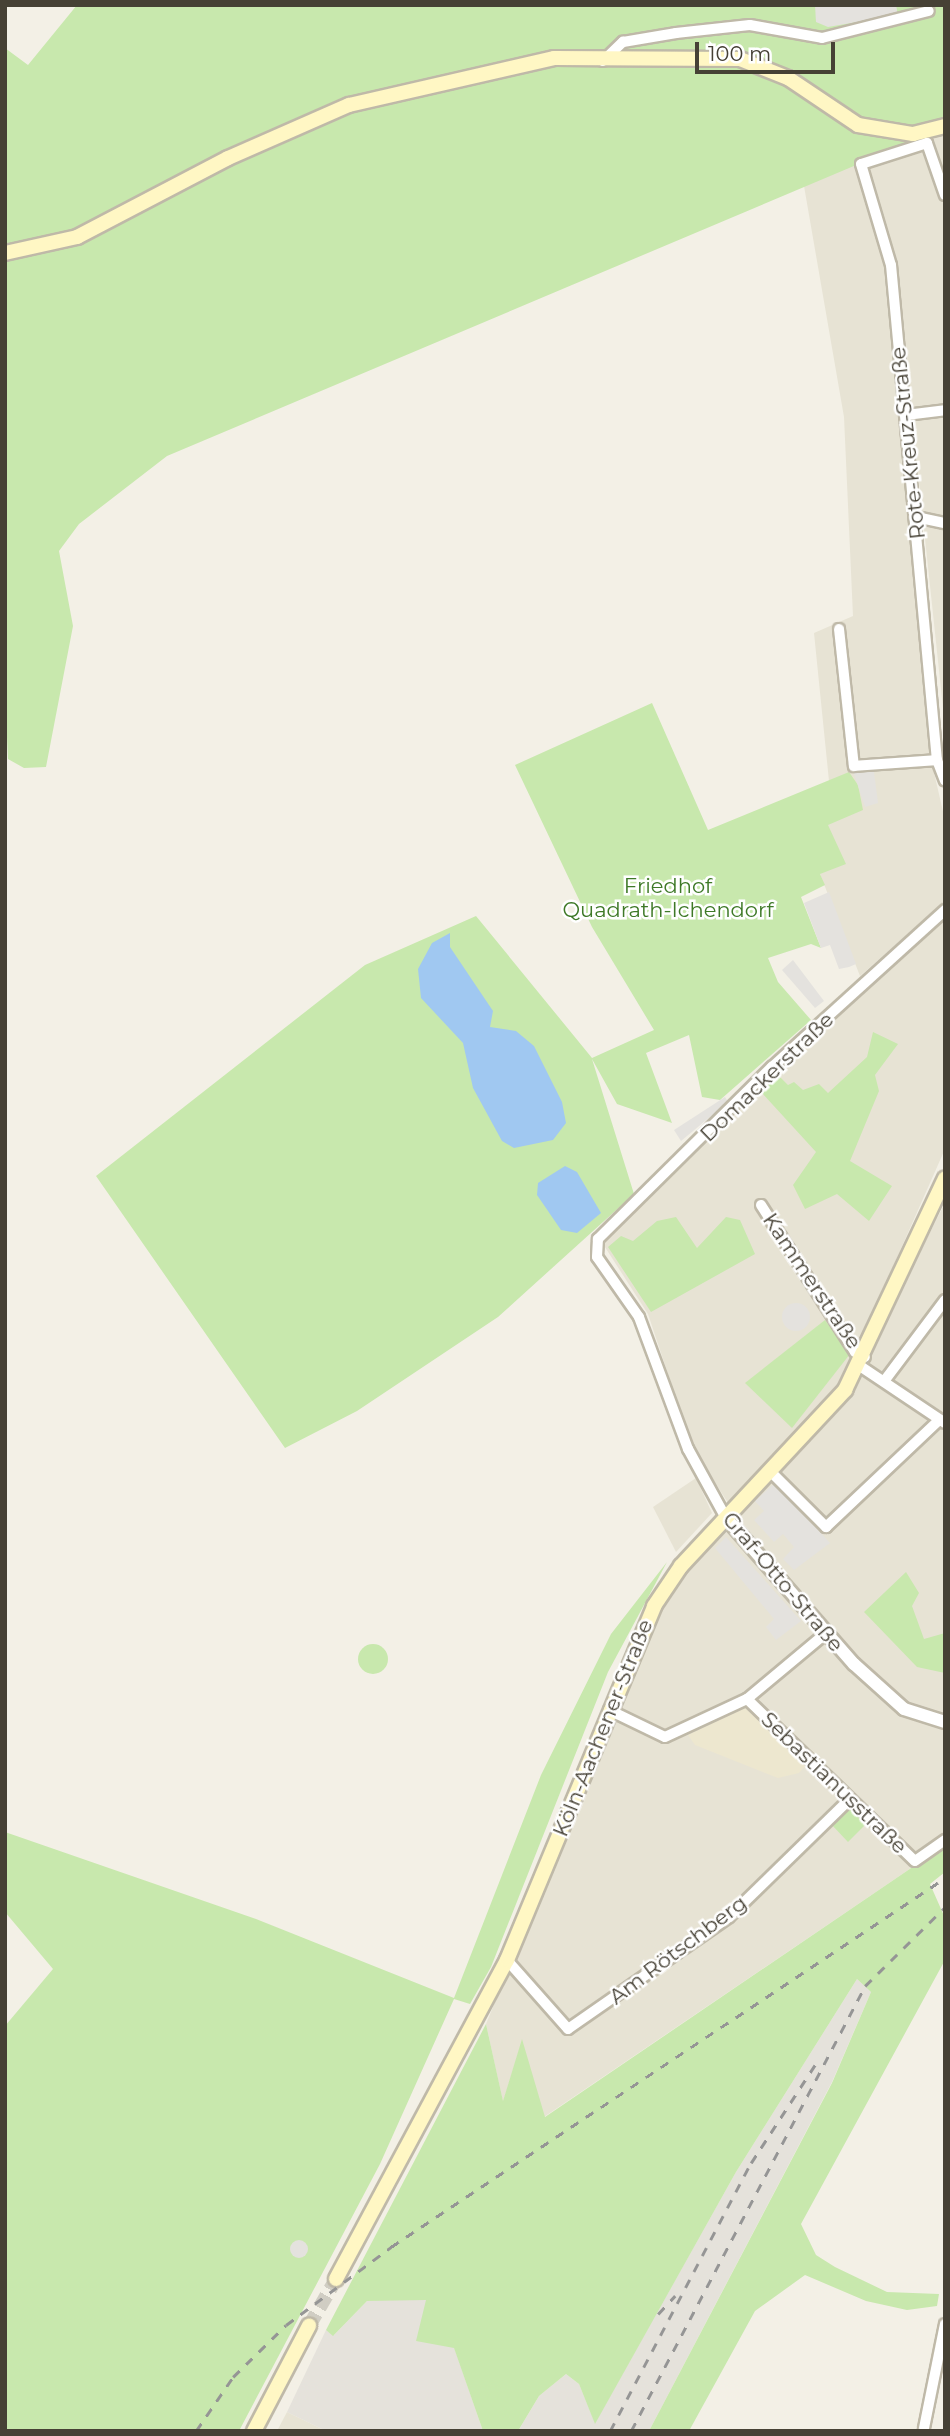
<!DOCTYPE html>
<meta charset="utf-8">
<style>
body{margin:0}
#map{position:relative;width:950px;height:2436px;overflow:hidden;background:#f3f0e6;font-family:Montserrat,sans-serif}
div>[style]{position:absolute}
.residential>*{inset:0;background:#e7e3d4}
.industrial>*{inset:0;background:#e5e2db}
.education>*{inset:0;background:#ede7cf}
.green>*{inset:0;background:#c8e8ad}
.round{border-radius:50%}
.parking>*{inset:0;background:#e4e2de}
.water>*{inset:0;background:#a0c8f1}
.secondary-tunnel>*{height:14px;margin-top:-7px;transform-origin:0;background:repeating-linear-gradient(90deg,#d0cdc3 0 14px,transparent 0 21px)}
.roads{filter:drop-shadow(2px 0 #bfb9a8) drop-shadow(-2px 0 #bfb9a8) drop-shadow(0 2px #bfb9a8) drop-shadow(0 -2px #bfb9a8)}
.minor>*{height:10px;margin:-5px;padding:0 5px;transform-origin:5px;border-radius:5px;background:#fff}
.tertiary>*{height:12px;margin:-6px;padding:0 6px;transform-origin:6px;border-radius:6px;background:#fff}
.secondary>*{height:14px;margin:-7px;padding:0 7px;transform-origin:7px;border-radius:7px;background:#fff7c4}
.rail>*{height:2.5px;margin-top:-1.25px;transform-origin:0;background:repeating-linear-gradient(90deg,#959595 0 9px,transparent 0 18px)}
span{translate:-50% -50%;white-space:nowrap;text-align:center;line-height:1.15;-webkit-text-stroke:5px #fff;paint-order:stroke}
.street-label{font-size:21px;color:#464135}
.park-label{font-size:21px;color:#3e7927}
.frame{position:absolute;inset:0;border:7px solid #464135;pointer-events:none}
.scale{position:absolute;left:695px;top:42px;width:140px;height:32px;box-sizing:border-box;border:4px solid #464135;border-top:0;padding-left:9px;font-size:21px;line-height:24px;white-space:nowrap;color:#464135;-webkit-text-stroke:5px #fff;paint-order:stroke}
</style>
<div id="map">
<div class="residential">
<i style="clip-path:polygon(945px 134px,945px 727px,896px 265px,864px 167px)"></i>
<i style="clip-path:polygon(855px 161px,885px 266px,932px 764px,945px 820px,945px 901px,860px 976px,820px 874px,836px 844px,827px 825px,849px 773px,829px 781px,814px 633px,853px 616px,844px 417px,804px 186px)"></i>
<i style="clip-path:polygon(945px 916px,945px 1149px,842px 1382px,728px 1503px,692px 1446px,648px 1314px,603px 1244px,813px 1033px)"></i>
<i style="clip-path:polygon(945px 1203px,945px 1845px,544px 2117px,522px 2041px,503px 2102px,486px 2024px,645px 1637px,678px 1583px,846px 1396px)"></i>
<i style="clip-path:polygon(696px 1478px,712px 1513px,676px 1552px,653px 1507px)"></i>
<i style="clip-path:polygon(287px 2412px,326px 2431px,277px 2431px)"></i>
</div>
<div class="industrial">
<i style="clip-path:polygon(857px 1979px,871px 1992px,832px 2082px,649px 2431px,518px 2431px,539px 2396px,566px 2374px,579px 2384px,595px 2423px,736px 2172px)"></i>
<i style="clip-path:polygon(408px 2297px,427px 2300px,454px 2347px,483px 2431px,326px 2431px,287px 2412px,326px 2330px,334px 2335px,367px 2301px)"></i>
</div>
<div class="education">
<i style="clip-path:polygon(745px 1708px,807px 1764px,799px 1773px,778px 1778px,695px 1745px,688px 1735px)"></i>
</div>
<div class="green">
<i style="clip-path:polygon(77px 5px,945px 5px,945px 119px,905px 127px,906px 144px,167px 456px,79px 524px,59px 551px,73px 626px,46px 767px,24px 768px,8px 759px,5px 694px,5px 48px,28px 65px)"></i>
<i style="clip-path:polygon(652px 703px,708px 830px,849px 772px,858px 785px,863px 810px,828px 825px,846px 864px,820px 874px,825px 885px,801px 897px,821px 948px,811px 944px,768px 958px,778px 982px,811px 1020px,720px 1100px,702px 1097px,689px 1035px,646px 1053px,672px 1123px,617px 1104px,592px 1059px,634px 1194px,498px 1317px,357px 1411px,285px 1448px,96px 1176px,365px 965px,476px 916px,592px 1058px,654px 1030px,592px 927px,515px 765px)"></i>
<i style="clip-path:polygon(873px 1032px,898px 1044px,875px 1075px,879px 1091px,850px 1161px,892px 1186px,869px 1221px,837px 1194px,805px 1209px,793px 1185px,816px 1152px,761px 1092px,779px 1076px,788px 1085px,794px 1082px,803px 1090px,819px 1084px,828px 1093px,867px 1057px)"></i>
<i style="clip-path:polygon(676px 1217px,697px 1248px,726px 1217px,740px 1220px,755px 1254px,651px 1312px,608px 1247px,621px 1236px,633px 1241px,657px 1221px)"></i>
<i style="clip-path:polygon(825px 1320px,850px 1354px,792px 1428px,745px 1383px)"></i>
<i style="clip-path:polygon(667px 1562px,608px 1672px,491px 1967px,470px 2004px,454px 1999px,380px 2164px,239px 2431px,5px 2431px,5px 2026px,53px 1969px,5px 1912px,5px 1832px,256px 1919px,454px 1998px,541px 1775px,611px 1634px)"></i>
<i style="clip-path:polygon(906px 1572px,919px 1593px,912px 1606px,924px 1639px,945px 1633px,945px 1673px,917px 1667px,864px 1612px)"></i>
<i class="round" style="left:358px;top:1644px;width:30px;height:30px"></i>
<i style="clip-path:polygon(850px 1804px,867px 1823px,848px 1842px,831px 1824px)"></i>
<i style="clip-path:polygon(945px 1845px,945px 1872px,930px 1884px,945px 1918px,945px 1960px,801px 2224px,816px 2255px,835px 2267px,887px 2292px,939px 2294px,937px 2306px,907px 2310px,866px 2301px,805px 2275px,755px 2311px,689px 2431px,649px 2431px,832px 2083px,871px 1992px,857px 1979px,736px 2172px,595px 2424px,579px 2384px,566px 2374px,539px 2396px,518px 2431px,483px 2431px,454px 2348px,416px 2341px,426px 2300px,367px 2301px,333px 2336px,326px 2330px,486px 2024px,503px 2101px,522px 2039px,545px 2117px)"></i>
<i style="clip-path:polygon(541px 1856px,505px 1951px,473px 2007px,500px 1953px)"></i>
</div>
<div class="parking">
<i style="clip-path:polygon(815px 5px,896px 5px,898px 15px,828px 27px,816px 22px)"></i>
<i style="clip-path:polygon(863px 760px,874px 772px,878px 803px,865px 807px,852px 768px)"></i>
<i style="clip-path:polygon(829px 892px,856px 964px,849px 967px,839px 969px,830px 945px,821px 948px,804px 903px)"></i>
<i style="clip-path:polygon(793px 960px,824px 1001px,815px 1008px,782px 970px)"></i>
<i style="clip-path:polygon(725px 1097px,728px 1102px,681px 1141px,674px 1130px)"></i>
<i class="round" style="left:782px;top:1303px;width:28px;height:28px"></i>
<i style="clip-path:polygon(775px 1483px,830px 1543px,794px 1570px,783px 1559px,794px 1547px,783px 1534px,774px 1542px,754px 1520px,764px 1511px,755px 1501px)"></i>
<i style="clip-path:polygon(726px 1537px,801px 1621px,776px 1640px,766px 1627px,774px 1619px,715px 1548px)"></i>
<i class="round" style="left:290px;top:2240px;width:18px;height:18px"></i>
</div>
<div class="water">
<i style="clip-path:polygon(450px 933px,450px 947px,493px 1011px,490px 1027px,516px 1031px,534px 1046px,562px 1102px,566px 1123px,553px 1140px,514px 1148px,502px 1141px,473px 1088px,463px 1043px,421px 998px,418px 969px,432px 943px)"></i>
<i style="clip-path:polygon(565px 1166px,577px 1172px,601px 1213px,577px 1233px,561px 1230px,537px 1195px,538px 1183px)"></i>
</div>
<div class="secondary-tunnel">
<i style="left:309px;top:2326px;width:54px;rotate:-60.1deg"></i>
</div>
<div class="roads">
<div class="minor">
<i style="left:603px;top:61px;width:28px;rotate:-44deg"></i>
<i style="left:623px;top:42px;width:54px;rotate:-9.6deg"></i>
<i style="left:676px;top:33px;width:74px;rotate:-6.2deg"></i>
<i style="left:750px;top:25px;width:73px;rotate:10.2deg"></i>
<i style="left:822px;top:38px;width:110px;rotate:-14.2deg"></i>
<i style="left:945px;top:195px;width:55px;rotate:-109.1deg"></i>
<i style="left:927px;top:143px;width:69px;rotate:162.3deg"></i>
<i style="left:861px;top:164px;width:105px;rotate:73.5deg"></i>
<i style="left:891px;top:265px;width:497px;rotate:84.7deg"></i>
<i style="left:937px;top:760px;width:22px;rotate:69deg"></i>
<i style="left:906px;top:415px;width:39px;rotate:-7deg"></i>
<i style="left:916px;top:517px;width:30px;rotate:12deg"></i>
<i style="left:839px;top:629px;width:138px;rotate:83.8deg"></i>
<i style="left:854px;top:766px;width:83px;rotate:-4.1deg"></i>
<i style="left:761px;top:1205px;width:174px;rotate:57.4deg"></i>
<i style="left:855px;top:1352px;width:11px;rotate:27deg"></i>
<i style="left:860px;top:1366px;width:102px;rotate:33.8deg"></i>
<i style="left:885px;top:1380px;width:100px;rotate:-53.1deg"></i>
<i style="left:771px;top:1472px;width:78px;rotate:45deg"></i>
<i style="left:826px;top:1527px;width:153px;rotate:-43.4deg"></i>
<i style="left:726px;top:1518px;width:79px;rotate:-118.8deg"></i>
<i style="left:688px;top:1449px;width:141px;rotate:-110.4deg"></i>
<i style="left:639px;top:1317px;width:73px;rotate:-125deg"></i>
<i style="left:597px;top:1257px;width:18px;rotate:-87deg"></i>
<i style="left:598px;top:1239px;width:245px;rotate:-44.7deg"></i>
<i style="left:772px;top:1067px;width:234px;rotate:-42.2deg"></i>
<i style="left:747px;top:1699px;width:233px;rotate:44deg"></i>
<i style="left:915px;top:1861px;width:37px;rotate:-35deg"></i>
<i style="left:609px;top:1710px;width:62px;rotate:25.7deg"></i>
<i style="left:665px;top:1737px;width:90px;rotate:-24.9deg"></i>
<i style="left:747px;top:1699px;width:102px;rotate:-39.8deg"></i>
<i style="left:507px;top:1960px;width:92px;rotate:48.5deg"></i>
<i style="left:568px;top:2029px;width:196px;rotate:-34.8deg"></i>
<i style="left:729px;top:1917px;width:168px;rotate:-44.3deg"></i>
<i style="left:924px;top:2428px;width:106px;rotate:-78.6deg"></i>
</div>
<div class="tertiary">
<i style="left:726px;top:1518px;width:194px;rotate:48.8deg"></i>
<i style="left:854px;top:1664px;width:67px;rotate:42deg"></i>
<i style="left:904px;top:1709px;width:43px;rotate:17.6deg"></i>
</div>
<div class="secondary">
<i style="left:5px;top:253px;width:74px;rotate:-12.5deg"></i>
<i style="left:77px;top:237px;width:170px;rotate:-27.6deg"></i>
<i style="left:228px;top:158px;width:132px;rotate:-23.7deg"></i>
<i style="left:349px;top:105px;width:210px;rotate:-12.9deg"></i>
<i style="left:554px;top:58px;width:186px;rotate:0.3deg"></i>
<i style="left:740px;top:59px;width:52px;rotate:21.6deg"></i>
<i style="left:788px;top:78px;width:84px;rotate:33.9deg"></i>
<i style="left:858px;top:125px;width:56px;rotate:9.3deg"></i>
<i style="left:913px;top:134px;width:33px;rotate:-14deg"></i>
<i style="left:336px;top:2279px;width:362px;rotate:-61.8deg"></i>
<i style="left:507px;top:1960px;width:383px;rotate:-67.4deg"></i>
<i style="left:654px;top:1606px;width:48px;rotate:-56deg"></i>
<i style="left:681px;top:1566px;width:241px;rotate:-47deg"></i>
<i style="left:845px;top:1390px;width:234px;rotate:-64.7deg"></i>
<i style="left:254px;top:2431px;width:119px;rotate:-62.4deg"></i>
</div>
</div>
<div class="rail">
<i style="left:658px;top:2314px;width:25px;rotate:-47deg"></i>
<i style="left:196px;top:2431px;width:65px;rotate:-55.6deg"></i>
<i style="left:233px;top:2377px;width:74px;rotate:-44.5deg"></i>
<i style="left:286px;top:2325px;width:131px;rotate:-36.6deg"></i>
<i style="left:391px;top:2247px;width:666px;rotate:-33.67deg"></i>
<i style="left:610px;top:2431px;width:303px;rotate:-62.3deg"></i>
<i style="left:751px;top:2163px;width:117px;rotate:-56.9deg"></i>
<i style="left:631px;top:2431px;width:503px;rotate:-62.26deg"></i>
<i style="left:865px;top:1986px;width:112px;rotate:-44.6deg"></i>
</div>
<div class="street-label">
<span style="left:908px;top:443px;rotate:-96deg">Rote-Kreuz-Straße</span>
<span style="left:767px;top:1077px;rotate:-44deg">Domackerstraße</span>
<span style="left:812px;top:1281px;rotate:56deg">Kammerstraße</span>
<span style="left:783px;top:1582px;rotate:50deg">Graf-Otto-Straße</span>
<span style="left:603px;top:1728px;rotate:-68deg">Köln-Aachener-Straße</span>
<span style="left:834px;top:1783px;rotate:44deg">Sebastianusstraße</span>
<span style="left:678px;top:1950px;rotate:-37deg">Am Rötschberg</span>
</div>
<div class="park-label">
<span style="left:668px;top:898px">Friedhof<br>Quadrath-Ichendorf</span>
</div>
<div class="frame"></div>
<div class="scale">100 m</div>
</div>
